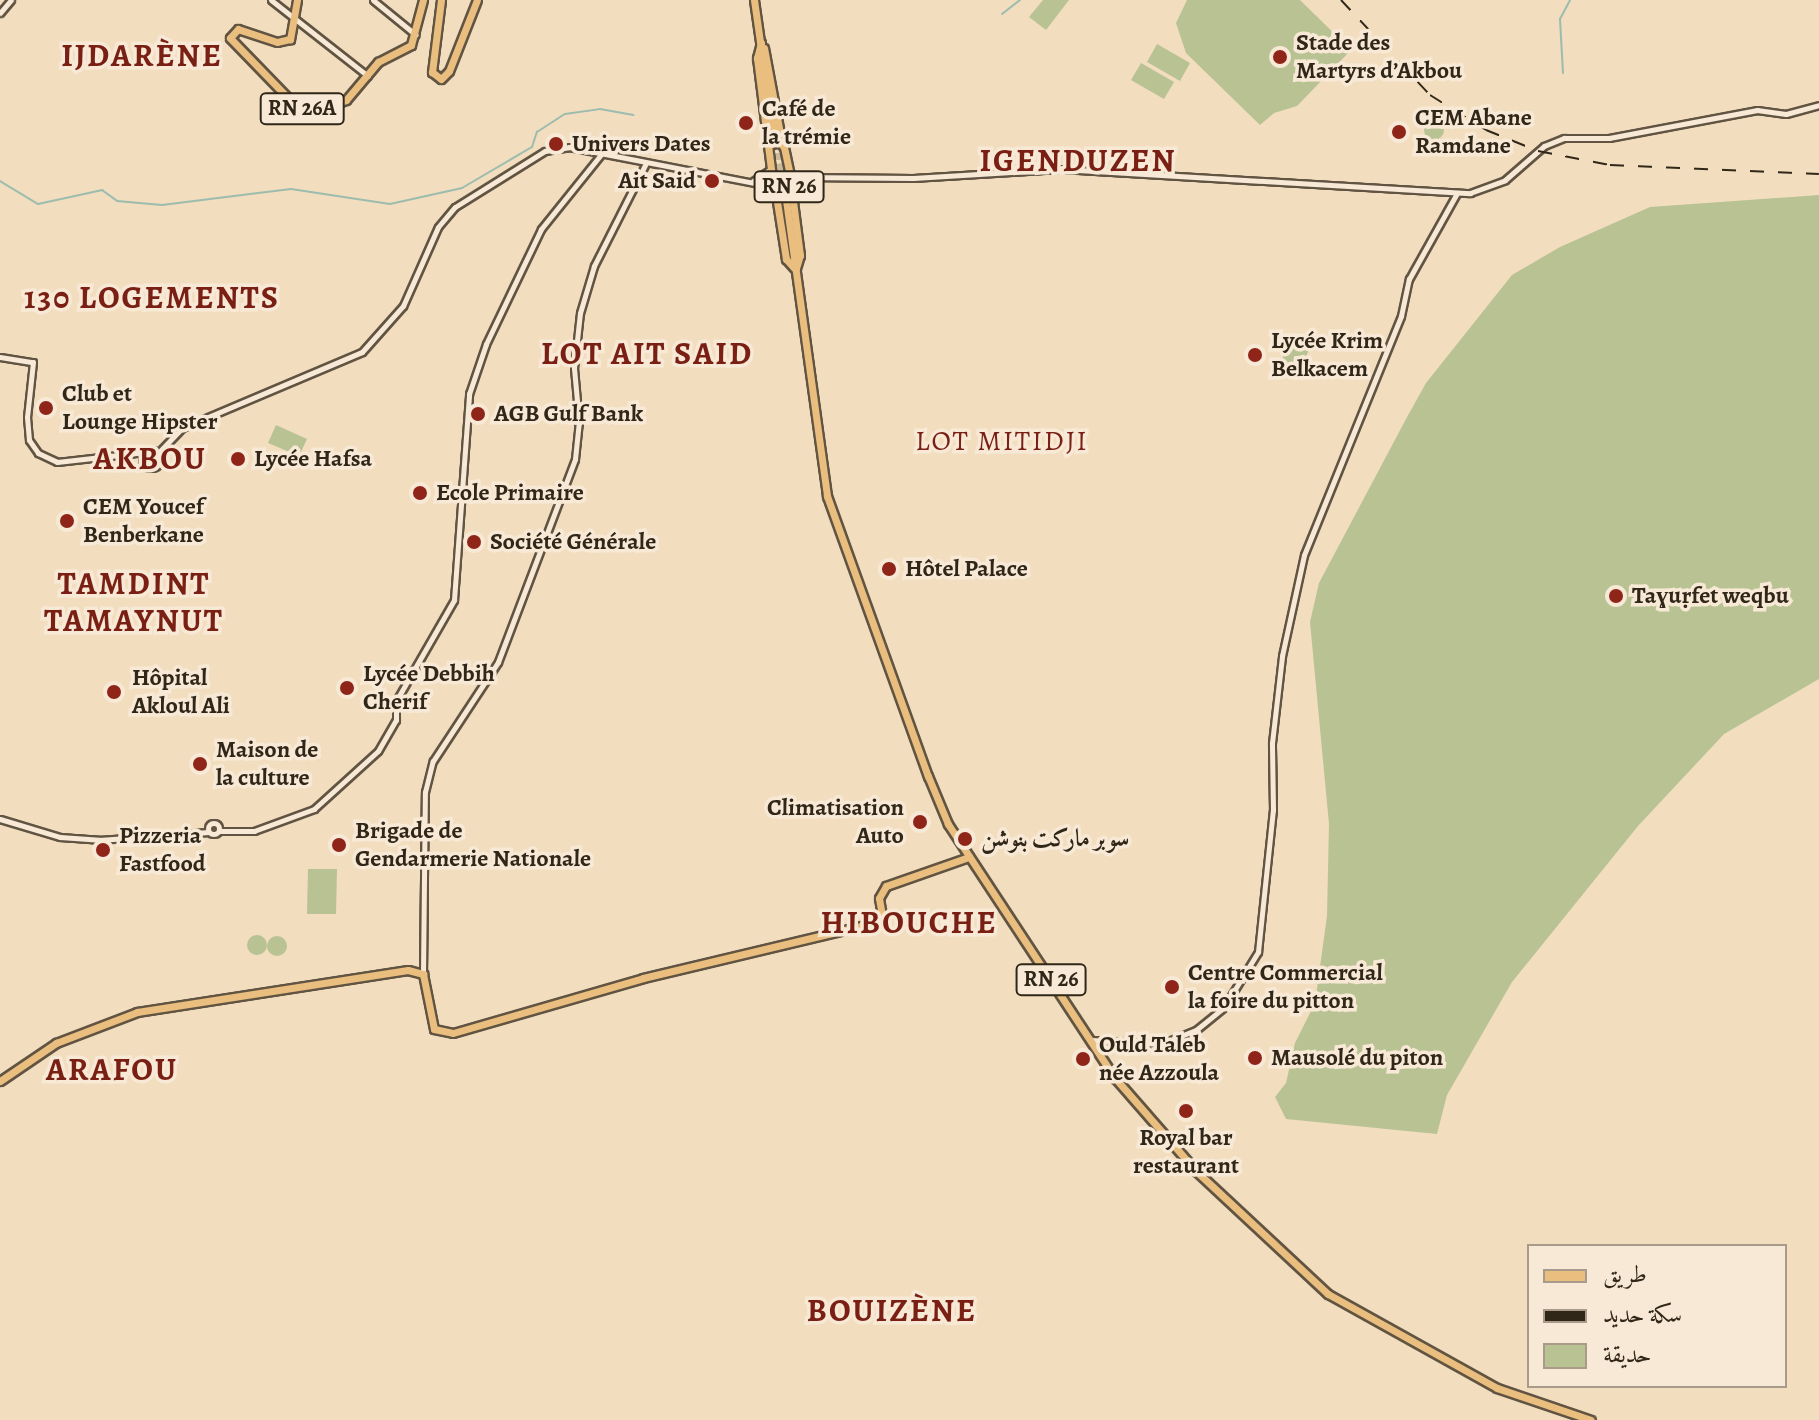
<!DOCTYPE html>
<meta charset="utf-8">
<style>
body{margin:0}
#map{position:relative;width:1819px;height:1420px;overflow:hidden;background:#f2ddbe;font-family:Alegreya,Amiri,serif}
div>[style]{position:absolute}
.green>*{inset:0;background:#b8c293}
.round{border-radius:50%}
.stream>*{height:2px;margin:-1px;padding:0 1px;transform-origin:1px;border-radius:1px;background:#9cbcae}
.major-tunnel>*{height:7px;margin-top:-3.5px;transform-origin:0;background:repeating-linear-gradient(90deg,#cbb99d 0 7px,transparent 0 10.5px)}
.roads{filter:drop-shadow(2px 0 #615442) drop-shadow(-2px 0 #615442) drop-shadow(0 2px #615442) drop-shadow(0 -2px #615442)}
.minor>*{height:5px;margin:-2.5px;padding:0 2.5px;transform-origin:2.5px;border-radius:2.5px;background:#f7e9d5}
.minor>.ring{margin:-2.5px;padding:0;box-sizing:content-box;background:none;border:5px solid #f7e9d5;border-radius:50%}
.major>*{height:7px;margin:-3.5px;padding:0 3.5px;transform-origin:3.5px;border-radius:3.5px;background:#e9be7f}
.rail>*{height:2px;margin-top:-1px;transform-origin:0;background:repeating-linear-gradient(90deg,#312719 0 14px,transparent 0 28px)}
.dots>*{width:22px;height:22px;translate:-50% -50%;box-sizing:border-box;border:4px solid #f7e9d5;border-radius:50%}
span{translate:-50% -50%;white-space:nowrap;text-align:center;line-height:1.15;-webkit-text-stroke:7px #f7e9d5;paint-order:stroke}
.shield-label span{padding:2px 6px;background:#f7e9d5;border:2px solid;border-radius:6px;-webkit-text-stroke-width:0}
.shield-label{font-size:22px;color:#312719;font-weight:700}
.poi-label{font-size:24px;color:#312719;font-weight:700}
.left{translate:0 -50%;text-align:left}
.right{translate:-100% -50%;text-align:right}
.quarter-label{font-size:28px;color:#7a1f14;letter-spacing:2px}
.district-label{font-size:32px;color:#7a1f14;font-weight:700;letter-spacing:2px}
.legend{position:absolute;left:1527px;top:1244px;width:260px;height:144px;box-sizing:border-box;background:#f7e9d5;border:2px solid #a89b8a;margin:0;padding:10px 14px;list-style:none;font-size:24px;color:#312719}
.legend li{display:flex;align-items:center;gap:16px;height:40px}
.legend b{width:40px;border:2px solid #a89b8a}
</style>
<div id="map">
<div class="green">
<i style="clip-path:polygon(1043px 0,1069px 0,1046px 30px,1029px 17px)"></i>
<i style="clip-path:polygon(1187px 0,1300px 0,1351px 50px,1297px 106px,1274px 113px,1260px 125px,1186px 53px,1176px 23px)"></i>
<i style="clip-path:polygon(1157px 44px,1190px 63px,1180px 81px,1147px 62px)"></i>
<i style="clip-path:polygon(1141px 63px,1174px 82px,1164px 99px,1131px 80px)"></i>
<i class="round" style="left:1424px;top:120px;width:20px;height:20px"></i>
<i style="clip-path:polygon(1819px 195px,1819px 679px,1724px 734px,1638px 826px,1512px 982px,1447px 1095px,1437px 1134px,1286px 1119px,1275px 1097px,1286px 1083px,1295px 1043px,1315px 1003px,1327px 916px,1329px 824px,1310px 622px,1319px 583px,1406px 419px,1426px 383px,1512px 275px,1560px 247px,1650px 207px)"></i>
<i style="clip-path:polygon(1291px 337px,1311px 345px,1296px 380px,1277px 372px)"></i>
<i style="clip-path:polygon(276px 425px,307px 439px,299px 456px,268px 443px)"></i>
<i style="clip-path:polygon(308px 869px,337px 869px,336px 914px,307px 914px)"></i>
<i class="round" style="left:247px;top:935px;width:20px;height:20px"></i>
<i class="round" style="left:267px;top:936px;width:20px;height:20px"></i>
</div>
<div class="stream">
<i style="left:1002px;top:14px;width:23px;rotate:-38deg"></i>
<i style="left:1563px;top:73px;width:54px;rotate:-93.2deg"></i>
<i style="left:1560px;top:19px;width:21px;rotate:-62deg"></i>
<i style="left:0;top:181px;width:44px;rotate:31.2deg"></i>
<i style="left:38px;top:204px;width:66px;rotate:-12.3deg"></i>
<i style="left:102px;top:190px;width:19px;rotate:36deg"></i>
<i style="left:117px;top:201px;width:45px;rotate:5.1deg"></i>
<i style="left:162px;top:205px;width:130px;rotate:-7.1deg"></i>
<i style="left:291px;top:189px;width:100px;rotate:8.6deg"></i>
<i style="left:390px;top:204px;width:74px;rotate:-12.5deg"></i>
<i style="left:462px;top:188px;width:81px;rotate:-30.4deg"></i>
<i style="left:532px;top:147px;width:16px;rotate:-72deg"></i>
<i style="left:537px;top:132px;width:33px;rotate:-33deg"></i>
<i style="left:565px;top:114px;width:35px;rotate:-8deg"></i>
<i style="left:600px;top:109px;width:34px;rotate:10deg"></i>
</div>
<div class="major-tunnel">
<i style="left:773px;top:132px;width:69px;rotate:79.2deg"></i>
</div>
<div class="roads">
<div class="minor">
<i style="left:271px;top:0;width:123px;rotate:38.1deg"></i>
<i style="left:373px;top:0;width:55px;rotate:39.1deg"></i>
<i style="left:0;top:13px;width:17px;rotate:-50deg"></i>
<i style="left:753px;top:181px;width:22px;rotate:-34deg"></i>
<i style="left:792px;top:183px;width:8px;rotate:-50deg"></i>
<i style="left:797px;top:177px;width:116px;rotate:0.5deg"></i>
<i style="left:913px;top:178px;width:148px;rotate:-3.5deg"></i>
<i style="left:1061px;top:169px;width:410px;rotate:3.4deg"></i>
<i style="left:1470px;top:193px;width:37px;rotate:-20deg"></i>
<i style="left:1505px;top:180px;width:52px;rotate:-41.1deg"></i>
<i style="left:1544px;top:146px;width:22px;rotate:-22deg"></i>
<i style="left:1564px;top:138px;width:45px"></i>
<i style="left:1609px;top:138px;width:151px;rotate:-10.7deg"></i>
<i style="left:1757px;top:110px;width:29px;rotate:8deg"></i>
<i style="left:1786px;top:114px;width:34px;rotate:-15deg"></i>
<i style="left:0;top:357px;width:33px;rotate:9deg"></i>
<i style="left:33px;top:362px;width:55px;rotate:96.2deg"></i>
<i style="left:27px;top:417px;width:23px;rotate:85deg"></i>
<i style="left:29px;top:440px;width:16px;rotate:55deg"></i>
<i style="left:38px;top:453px;width:21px;rotate:25deg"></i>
<i style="left:57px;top:462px;width:89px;rotate:-6.5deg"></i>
<i class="ring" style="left:142px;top:450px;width:13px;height:13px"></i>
<i style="left:158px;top:453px;width:35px;rotate:-46deg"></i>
<i style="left:182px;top:428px;width:195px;rotate:-22.9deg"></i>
<i style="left:362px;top:352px;width:62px;rotate:-48.3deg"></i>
<i style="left:403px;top:306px;width:86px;rotate:-66.1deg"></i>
<i style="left:438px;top:227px;width:26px;rotate:-50deg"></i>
<i style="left:455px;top:207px;width:106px;rotate:-31.9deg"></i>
<i style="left:545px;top:151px;width:24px;rotate:-9deg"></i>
<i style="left:569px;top:147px;width:209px;rotate:11deg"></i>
<i style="left:0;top:819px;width:63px;rotate:16.7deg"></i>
<i style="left:60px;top:837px;width:39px;rotate:4deg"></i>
<i style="left:99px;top:840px;width:110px;rotate:-4.2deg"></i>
<i class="ring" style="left:208.5px;top:823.5px;width:6px;height:6px"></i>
<i style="left:220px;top:831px;width:34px"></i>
<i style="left:254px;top:831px;width:64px;rotate:-20.1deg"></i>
<i style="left:314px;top:809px;width:86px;rotate:-42.2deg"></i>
<i style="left:378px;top:751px;width:36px;rotate:-60deg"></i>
<i style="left:396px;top:720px;width:19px;rotate:-90deg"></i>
<i style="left:396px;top:701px;width:116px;rotate:-60.1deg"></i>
<i style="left:454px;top:600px;width:207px;rotate:-85.8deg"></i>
<i style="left:469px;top:394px;width:53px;rotate:-71.2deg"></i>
<i style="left:486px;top:344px;width:127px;rotate:-64.4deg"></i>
<i style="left:541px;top:229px;width:97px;rotate:-51.2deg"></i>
<i style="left:423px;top:974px;width:182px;rotate:-89.4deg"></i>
<i style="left:425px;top:792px;width:32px;rotate:-76deg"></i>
<i style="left:433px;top:761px;width:118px;rotate:-56.7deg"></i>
<i style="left:498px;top:662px;width:217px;rotate:-69.2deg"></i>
<i style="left:575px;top:459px;width:36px;rotate:-84deg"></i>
<i style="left:579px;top:423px;width:55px;rotate:-95.2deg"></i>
<i style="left:574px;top:368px;width:55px;rotate:-83.8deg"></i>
<i style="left:580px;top:313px;width:49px;rotate:-73.4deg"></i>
<i style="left:594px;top:266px;width:115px;rotate:-63.2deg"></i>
<i style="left:1091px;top:1040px;width:70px;rotate:3.3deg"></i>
<i style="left:1161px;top:1044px;width:38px;rotate:-22deg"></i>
<i style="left:1196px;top:1030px;width:36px;rotate:-39deg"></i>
<i style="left:1224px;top:1007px;width:65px;rotate:-58.3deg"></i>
<i style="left:1258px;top:952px;width:143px;rotate:-84deg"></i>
<i style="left:1273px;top:810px;width:67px;rotate:-90.9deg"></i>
<i style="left:1272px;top:743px;width:88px;rotate:-83.4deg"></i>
<i style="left:1282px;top:656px;width:103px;rotate:-77.7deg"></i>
<i style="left:1304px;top:555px;width:258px;rotate:-67.9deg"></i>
<i style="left:1401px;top:316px;width:38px;rotate:-78deg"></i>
<i style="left:1409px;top:279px;width:98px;rotate:-60.8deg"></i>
</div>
<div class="major">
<i style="left:297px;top:0;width:40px;rotate:100deg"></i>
<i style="left:290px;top:39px;width:13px;rotate:167deg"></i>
<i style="left:277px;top:42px;width:41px;rotate:-161.6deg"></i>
<i style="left:238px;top:29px;width:12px;rotate:132deg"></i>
<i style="left:230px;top:38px;width:95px;rotate:45.9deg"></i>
<i style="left:296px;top:106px;width:21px;rotate:14deg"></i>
<i style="left:316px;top:111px;width:32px;rotate:-20deg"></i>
<i style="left:346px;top:100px;width:50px;rotate:-49.9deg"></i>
<i style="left:378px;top:62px;width:37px;rotate:-27deg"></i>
<i style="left:411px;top:45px;width:47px;rotate:-75.1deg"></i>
<i style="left:441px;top:0;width:73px;rotate:97.1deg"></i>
<i style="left:432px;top:72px;width:11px;rotate:38deg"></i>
<i style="left:441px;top:79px;width:11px;rotate:-45deg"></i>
<i style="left:449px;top:71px;width:76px;rotate:-68.5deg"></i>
<i style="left:754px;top:0;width:133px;rotate:81.8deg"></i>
<i style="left:761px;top:43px;width:16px;rotate:105deg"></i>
<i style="left:757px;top:58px;width:127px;rotate:82.8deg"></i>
<i style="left:773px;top:184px;width:14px;rotate:25deg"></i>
<i style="left:786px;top:190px;width:11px;rotate:-63deg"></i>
<i style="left:791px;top:180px;width:34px;rotate:-102deg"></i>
<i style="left:784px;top:147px;width:7px;rotate:-135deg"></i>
<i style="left:779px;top:142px;width:10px;rotate:163deg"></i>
<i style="left:764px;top:48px;width:98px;rotate:79.4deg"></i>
<i style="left:791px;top:186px;width:70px;rotate:82.6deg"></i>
<i style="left:800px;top:255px;width:14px;rotate:107deg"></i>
<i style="left:775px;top:189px;width:71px;rotate:81.1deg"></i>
<i style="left:786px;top:259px;width:12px;rotate:48deg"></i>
<i style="left:786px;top:200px;width:299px;rotate:82.1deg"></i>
<i style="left:827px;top:496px;width:298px;rotate:70.2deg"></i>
<i style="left:928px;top:776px;width:52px;rotate:67.4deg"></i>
<i style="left:948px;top:824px;width:304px;rotate:56.7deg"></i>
<i style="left:1115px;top:1078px;width:123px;rotate:48.9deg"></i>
<i style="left:1196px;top:1171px;width:180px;rotate:43deg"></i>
<i style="left:1328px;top:1294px;width:193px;rotate:29.1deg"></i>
<i style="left:1497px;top:1388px;width:99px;rotate:18.8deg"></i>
<i style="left:0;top:1081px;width:68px;rotate:-34.2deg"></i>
<i style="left:56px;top:1043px;width:87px;rotate:-20.9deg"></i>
<i style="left:137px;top:1012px;width:274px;rotate:-8.8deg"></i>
<i style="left:408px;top:970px;width:16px;rotate:15deg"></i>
<i style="left:423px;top:974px;width:56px;rotate:78.7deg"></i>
<i style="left:434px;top:1029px;width:19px;rotate:12deg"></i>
<i style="left:453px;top:1033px;width:198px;rotate:-16.1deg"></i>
<i style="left:643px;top:978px;width:247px;rotate:-13.4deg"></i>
<i style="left:883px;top:921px;width:23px;rotate:-100deg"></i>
<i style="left:879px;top:898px;width:14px;rotate:-60deg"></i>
<i style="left:886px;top:886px;width:88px;rotate:-19.3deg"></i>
</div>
</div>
<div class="rail">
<i style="left:1341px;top:0;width:130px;rotate:46.9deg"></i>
<i style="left:1430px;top:95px;width:66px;rotate:32deg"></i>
<i style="left:1486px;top:130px;width:56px;rotate:22deg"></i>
<i style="left:1538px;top:151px;width:73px;rotate:11deg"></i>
<i style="left:1610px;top:165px;width:209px;rotate:2.5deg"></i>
</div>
<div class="dots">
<i style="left:1280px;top:57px;background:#8f2418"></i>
<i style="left:746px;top:123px;background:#8f2418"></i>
<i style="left:1399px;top:132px;background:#8f2418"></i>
<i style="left:556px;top:144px;background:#8f2418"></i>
<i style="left:712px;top:181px;background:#8f2418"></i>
<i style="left:1255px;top:355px;background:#8f2418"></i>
<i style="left:46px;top:408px;background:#8f2418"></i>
<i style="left:478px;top:414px;background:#8f2418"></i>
<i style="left:238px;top:459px;background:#8f2418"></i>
<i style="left:420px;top:493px;background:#8f2418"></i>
<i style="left:67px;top:521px;background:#8f2418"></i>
<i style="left:474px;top:542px;background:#8f2418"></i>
<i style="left:889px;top:569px;background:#8f2418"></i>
<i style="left:1616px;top:596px;background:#8f2418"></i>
<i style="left:347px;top:688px;background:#8f2418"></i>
<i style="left:114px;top:692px;background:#8f2418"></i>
<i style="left:200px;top:764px;background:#8f2418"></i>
<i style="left:920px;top:822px;background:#8f2418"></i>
<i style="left:965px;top:839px;background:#8f2418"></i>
<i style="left:339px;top:845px;background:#8f2418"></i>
<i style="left:103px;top:850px;background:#8f2418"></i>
<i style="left:1172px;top:987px;background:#8f2418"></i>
<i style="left:1255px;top:1058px;background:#8f2418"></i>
<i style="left:1083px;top:1059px;background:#8f2418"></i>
<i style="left:1186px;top:1111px;background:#8f2418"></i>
</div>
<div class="shield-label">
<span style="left:302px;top:109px">RN 26A</span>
<span style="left:789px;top:187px">RN 26</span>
<span style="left:1051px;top:980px">RN 26</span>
</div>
<div class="poi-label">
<span class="left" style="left:1296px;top:57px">Stade des<br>Martyrs d’Akbou</span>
<span class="left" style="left:762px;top:123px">Café de<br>la trémie</span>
<span class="left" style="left:1415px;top:132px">CEM Abane<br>Ramdane</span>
<span class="left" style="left:572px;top:144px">Univers Dates</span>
<span class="right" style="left:696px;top:181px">Ait Said</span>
<span class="left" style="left:1271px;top:355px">Lycée Krim<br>Belkacem</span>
<span class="left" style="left:62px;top:408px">Club et<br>Lounge Hipster</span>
<span class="left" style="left:494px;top:414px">AGB Gulf Bank</span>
<span class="left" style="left:254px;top:459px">Lycée Hafsa</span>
<span class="left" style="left:436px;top:493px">Ecole Primaire</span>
<span class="left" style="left:83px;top:521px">CEM Youcef<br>Benberkane</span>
<span class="left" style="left:490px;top:542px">Société Générale</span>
<span class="left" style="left:905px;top:569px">Hôtel Palace</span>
<span class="left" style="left:1632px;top:596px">Taɣuṛfet weqbu</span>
<span class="left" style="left:363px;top:688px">Lycée Debbih<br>Cherif</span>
<span class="left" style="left:132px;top:692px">Hôpital<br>Akloul Ali</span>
<span class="left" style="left:216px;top:764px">Maison de<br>la culture</span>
<span class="right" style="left:904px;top:822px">Climatisation<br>Auto</span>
<span class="left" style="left:355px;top:845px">Brigade de<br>Gendarmerie Nationale</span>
<span class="left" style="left:119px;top:850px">Pizzeria<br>Fastfood</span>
<span class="left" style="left:981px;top:839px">سوبر ماركت بنوشن</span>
<span class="left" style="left:1188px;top:987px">Centre Commercial<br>la foire du pitton</span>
<span class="left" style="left:1099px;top:1059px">Ould Taleb<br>née Azzoula</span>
<span class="left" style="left:1271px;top:1058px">Mausolé du piton</span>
<span style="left:1186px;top:1152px">Royal bar<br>restaurant</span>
</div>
<div class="quarter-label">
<span style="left:1002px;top:441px">LOT MITIDJI</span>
</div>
<div class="district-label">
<span style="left:142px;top:55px">IJDARÈNE</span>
<span style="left:1078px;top:160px">IGENDUZEN</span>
<span style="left:152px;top:297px">130 LOGEMENTS</span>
<span style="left:647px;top:353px">LOT AIT SAID</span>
<span style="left:150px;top:458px">AKBOU</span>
<span style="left:134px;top:602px">TAMDINT<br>TAMAYNUT</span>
<span style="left:909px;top:922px">HIBOUCHE</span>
<span style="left:112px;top:1069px">ARAFOU</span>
<span style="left:892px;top:1310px">BOUIZÈNE</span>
</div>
<ul class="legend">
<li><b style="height:10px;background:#e9be7f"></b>طريق</li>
<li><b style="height:10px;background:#312719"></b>سكة حديد</li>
<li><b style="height:22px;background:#b8c293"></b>حديقة</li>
</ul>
</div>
